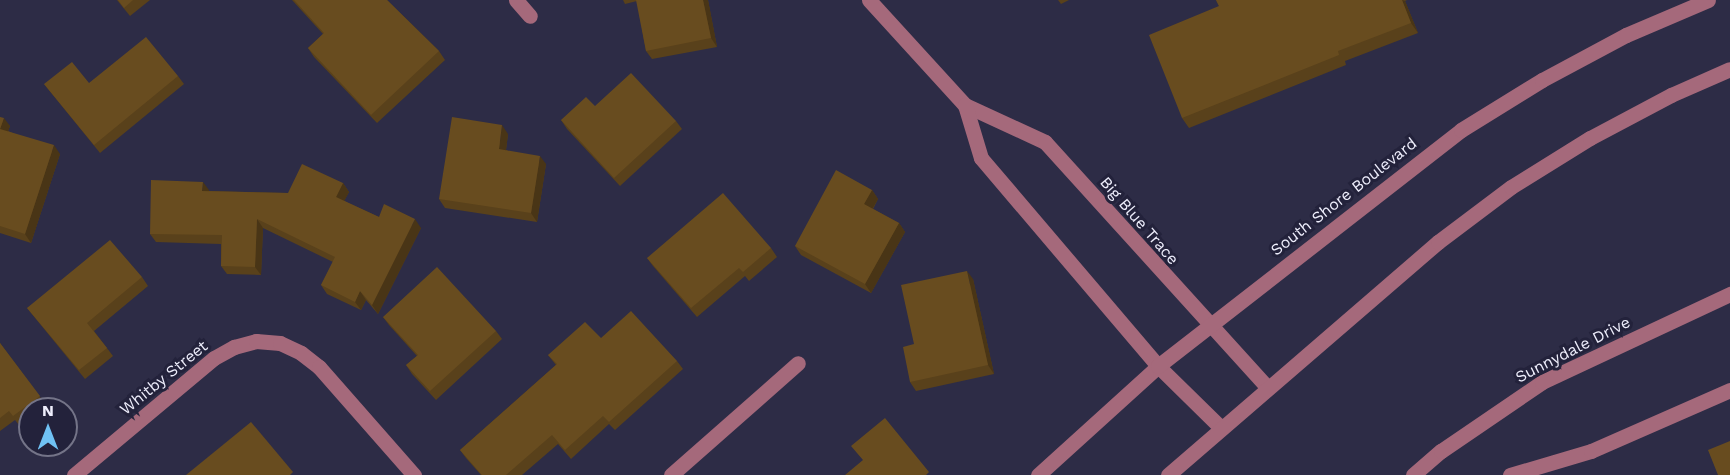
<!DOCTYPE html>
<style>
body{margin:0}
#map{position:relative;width:1730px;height:475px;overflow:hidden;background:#2d2c46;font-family:"Work Sans",sans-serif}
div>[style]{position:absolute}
.minor>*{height:15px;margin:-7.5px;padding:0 7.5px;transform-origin:7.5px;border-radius:7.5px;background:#a5697b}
.wall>*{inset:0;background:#59411b}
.shaded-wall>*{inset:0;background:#493516}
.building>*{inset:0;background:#684c1f}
span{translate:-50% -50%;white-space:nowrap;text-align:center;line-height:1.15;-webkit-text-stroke:6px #23223b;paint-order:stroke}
.street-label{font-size:16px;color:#eeeefc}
.north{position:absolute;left:18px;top:397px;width:60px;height:60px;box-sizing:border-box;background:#23223b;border:2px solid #747488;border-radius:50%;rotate:0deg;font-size:16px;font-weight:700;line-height:24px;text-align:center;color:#eeeefc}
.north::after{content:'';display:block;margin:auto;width:21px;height:27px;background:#70c2f4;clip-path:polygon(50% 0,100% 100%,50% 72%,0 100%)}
</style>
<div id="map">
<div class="minor">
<i style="left:516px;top:0;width:21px;rotate:49deg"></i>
<i style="left:869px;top:0;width:142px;rotate:47.6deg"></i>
<i style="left:965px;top:105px;width:88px;rotate:24.8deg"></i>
<i style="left:1045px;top:142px;width:332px;rotate:47.8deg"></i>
<i style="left:965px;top:105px;width:55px;rotate:73.2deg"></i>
<i style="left:981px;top:158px;width:273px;rotate:49.6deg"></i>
<i style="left:1158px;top:366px;width:88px;rotate:44.5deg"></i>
<i style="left:74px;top:475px;width:182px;rotate:-39.9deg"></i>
<i style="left:214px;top:358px;width:23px;rotate:-29deg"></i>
<i style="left:234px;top:347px;width:23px;rotate:-15deg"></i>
<i style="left:256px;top:341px;width:24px;rotate:5deg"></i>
<i style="left:280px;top:343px;width:23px;rotate:25deg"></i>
<i style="left:301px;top:353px;width:23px;rotate:38deg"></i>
<i style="left:319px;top:367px;width:144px;rotate:48.7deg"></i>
<i style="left:671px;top:475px;width:169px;rotate:-41.4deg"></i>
<i style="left:1038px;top:475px;width:162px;rotate:-42.2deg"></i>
<i style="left:1158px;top:366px;width:384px;rotate:-37.9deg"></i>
<i style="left:1461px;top:130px;width:95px;rotate:-31.7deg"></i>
<i style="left:1542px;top:80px;width:95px;rotate:-28.2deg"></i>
<i style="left:1626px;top:35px;width:89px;rotate:-23.1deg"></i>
<i style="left:1168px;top:475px;width:357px;rotate:-40.8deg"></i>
<i style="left:1438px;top:242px;width:91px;rotate:-37deg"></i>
<i style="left:1511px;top:187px;width:93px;rotate:-31.8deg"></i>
<i style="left:1590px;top:138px;width:92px;rotate:-28deg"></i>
<i style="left:1671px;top:95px;width:64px;rotate:-23.8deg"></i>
<i style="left:1413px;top:475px;width:37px;rotate:-41deg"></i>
<i style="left:1441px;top:451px;width:122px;rotate:-34.3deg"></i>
<i style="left:1542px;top:382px;width:208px;rotate:-25.1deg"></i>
<i style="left:1510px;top:475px;width:84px;rotate:-16.5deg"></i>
<i style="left:1591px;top:451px;width:152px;rotate:-23.7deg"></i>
</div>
<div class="wall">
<i style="clip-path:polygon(117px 0,150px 0,130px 16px)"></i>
<i style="clip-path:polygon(292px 0,387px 0,439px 51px,445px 60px,377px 123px,314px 57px,308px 48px,323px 34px)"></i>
<i style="clip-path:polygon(623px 0,708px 0,717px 47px,652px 59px,646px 51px,637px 1px,625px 4px)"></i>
<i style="clip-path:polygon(1058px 0,1069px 0,1061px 4px)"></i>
<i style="clip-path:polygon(1216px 0,1407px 0,1405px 1px,1418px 33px,1345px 61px,1346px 65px,1189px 128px,1182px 118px,1219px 6px)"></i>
<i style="clip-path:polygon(178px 76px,184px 84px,100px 153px,44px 84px,89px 83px)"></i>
<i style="clip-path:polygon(595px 106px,676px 121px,682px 129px,620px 186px,567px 129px,561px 120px)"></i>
<i style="clip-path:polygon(0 117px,10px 126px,8px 131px,60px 154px,31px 243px,0 233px)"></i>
<i style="clip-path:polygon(508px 134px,506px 150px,546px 164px,537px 222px,445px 208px,439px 199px)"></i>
<i style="clip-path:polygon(343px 183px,349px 192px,344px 201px,379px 217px,421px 228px,378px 314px,366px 300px,361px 310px,327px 294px,321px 285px,333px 262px,263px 228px,261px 275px,227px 274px,221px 266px,221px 244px,156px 242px,150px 234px,209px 190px,209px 191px,288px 193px)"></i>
<i style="clip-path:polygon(872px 190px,878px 199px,873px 209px,899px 223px,905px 232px,871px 293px,801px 255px,795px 246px)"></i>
<i style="clip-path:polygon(771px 248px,777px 257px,749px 281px,745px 276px,697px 317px,653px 266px,647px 258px)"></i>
<i style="clip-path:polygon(142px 277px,148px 286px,94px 331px,113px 356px,85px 379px,27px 308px)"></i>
<i style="clip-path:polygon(973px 279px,994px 374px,916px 391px,910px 382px)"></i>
<i style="clip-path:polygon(383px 317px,496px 331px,502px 339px,436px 400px,412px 374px,406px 365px,417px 356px,389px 325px)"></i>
<i style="clip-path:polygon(601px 338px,677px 361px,683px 369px,615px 430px,609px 424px,571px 459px,558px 444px,522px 475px,481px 475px,466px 458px,460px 450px,556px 365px,548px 355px)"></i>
<i style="clip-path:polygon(0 343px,46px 405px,41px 409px,30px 409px,30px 417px,19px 425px,15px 420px,0 431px)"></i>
</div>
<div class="shaded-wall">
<i style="clip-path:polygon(703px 0,708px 0,717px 47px,711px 38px)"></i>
<i style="clip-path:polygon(1402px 0,1405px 1px,1418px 33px,1411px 23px)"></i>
<i style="clip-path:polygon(4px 118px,10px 126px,6px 137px,0 129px)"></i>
<i style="clip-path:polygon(502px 125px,508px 134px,505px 158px,499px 149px)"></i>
<i style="clip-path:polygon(54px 145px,60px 154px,31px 243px,25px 234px)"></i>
<i style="clip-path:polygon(540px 156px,546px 164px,537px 222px,531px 213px)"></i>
<i style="clip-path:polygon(203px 182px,209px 190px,208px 200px,202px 191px)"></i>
<i style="clip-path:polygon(343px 183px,349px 192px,342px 205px,336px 197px)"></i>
<i style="clip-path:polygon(872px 190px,878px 199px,870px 213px,864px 204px)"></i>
<i style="clip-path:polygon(257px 219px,263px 228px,261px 275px,255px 267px)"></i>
<i style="clip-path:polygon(415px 219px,421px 228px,378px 314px,372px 305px)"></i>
<i style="clip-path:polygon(899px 223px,905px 232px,871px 293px,865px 284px)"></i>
<i style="clip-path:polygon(967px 271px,973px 279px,994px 374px,988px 365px)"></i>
<i style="clip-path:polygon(360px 291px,366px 300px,361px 310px,355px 302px)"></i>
</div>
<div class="building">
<i style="clip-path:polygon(118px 0,133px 0,124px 8px)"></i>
<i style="clip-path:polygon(294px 0,387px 0,439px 51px,371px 115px,308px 48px,324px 33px)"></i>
<i style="clip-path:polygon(636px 0,703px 0,711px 38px,646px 51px)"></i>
<i style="clip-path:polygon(1216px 0,1402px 0,1411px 23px,1338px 51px,1339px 55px,1182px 118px,1149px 35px,1219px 6px)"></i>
<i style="clip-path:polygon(146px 37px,178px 76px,94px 145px,44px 84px,72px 62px,89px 83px)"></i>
<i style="clip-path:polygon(631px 73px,676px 121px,614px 178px,561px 120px,586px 97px,595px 106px)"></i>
<i style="clip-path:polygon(0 117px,4px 118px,0 129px,54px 145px,25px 234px,0 226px)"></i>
<i style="clip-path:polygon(452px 117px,502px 125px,499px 149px,540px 156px,531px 213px,439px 199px)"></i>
<i style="clip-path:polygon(302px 164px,343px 183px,336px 197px,379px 217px,384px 204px,415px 219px,372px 305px,360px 291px,355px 302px,321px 285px,335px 257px,257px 219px,255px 267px,221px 266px,222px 235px,150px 234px,151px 180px,203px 182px,202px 191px,288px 193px)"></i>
<i style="clip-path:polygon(836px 170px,872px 190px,864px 204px,899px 223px,865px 284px,795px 246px)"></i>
<i style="clip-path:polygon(723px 193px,771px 248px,743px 272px,739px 268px,691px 308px,647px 258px)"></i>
<i style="clip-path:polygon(110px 240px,142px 277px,87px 323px,107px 348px,79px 370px,27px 308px)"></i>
<i style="clip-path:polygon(437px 267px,496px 331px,430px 391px,406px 365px,418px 355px,383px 317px)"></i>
<i style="clip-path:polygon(967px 271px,988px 365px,910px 382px,903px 347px,914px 344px,901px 285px)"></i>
<i style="clip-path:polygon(631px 311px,677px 361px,609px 422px,603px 416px,565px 450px,552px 435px,506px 475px,482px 475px,460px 450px,557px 364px,548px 355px,585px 322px,601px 338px)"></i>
<i style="clip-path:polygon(0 343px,40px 396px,13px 416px,9px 411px,0 418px)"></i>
<i style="clip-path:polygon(885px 418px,929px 472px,926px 475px,845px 475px,863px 460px,851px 446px)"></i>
<i style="clip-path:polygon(251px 422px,293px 472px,290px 475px,186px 475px)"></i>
<i style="clip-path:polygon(1730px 441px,1730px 475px,1718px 475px,1708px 450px)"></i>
</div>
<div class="street-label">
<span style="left:1344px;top:197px;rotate:-38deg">South Shore Boulevard</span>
<span style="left:1139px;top:221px;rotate:49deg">Big Blue Trace</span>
<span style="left:1573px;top:350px;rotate:-27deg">Sunnydale Drive</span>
<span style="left:164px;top:378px;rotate:-39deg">Whitby Street</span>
</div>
<div class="north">N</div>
</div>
